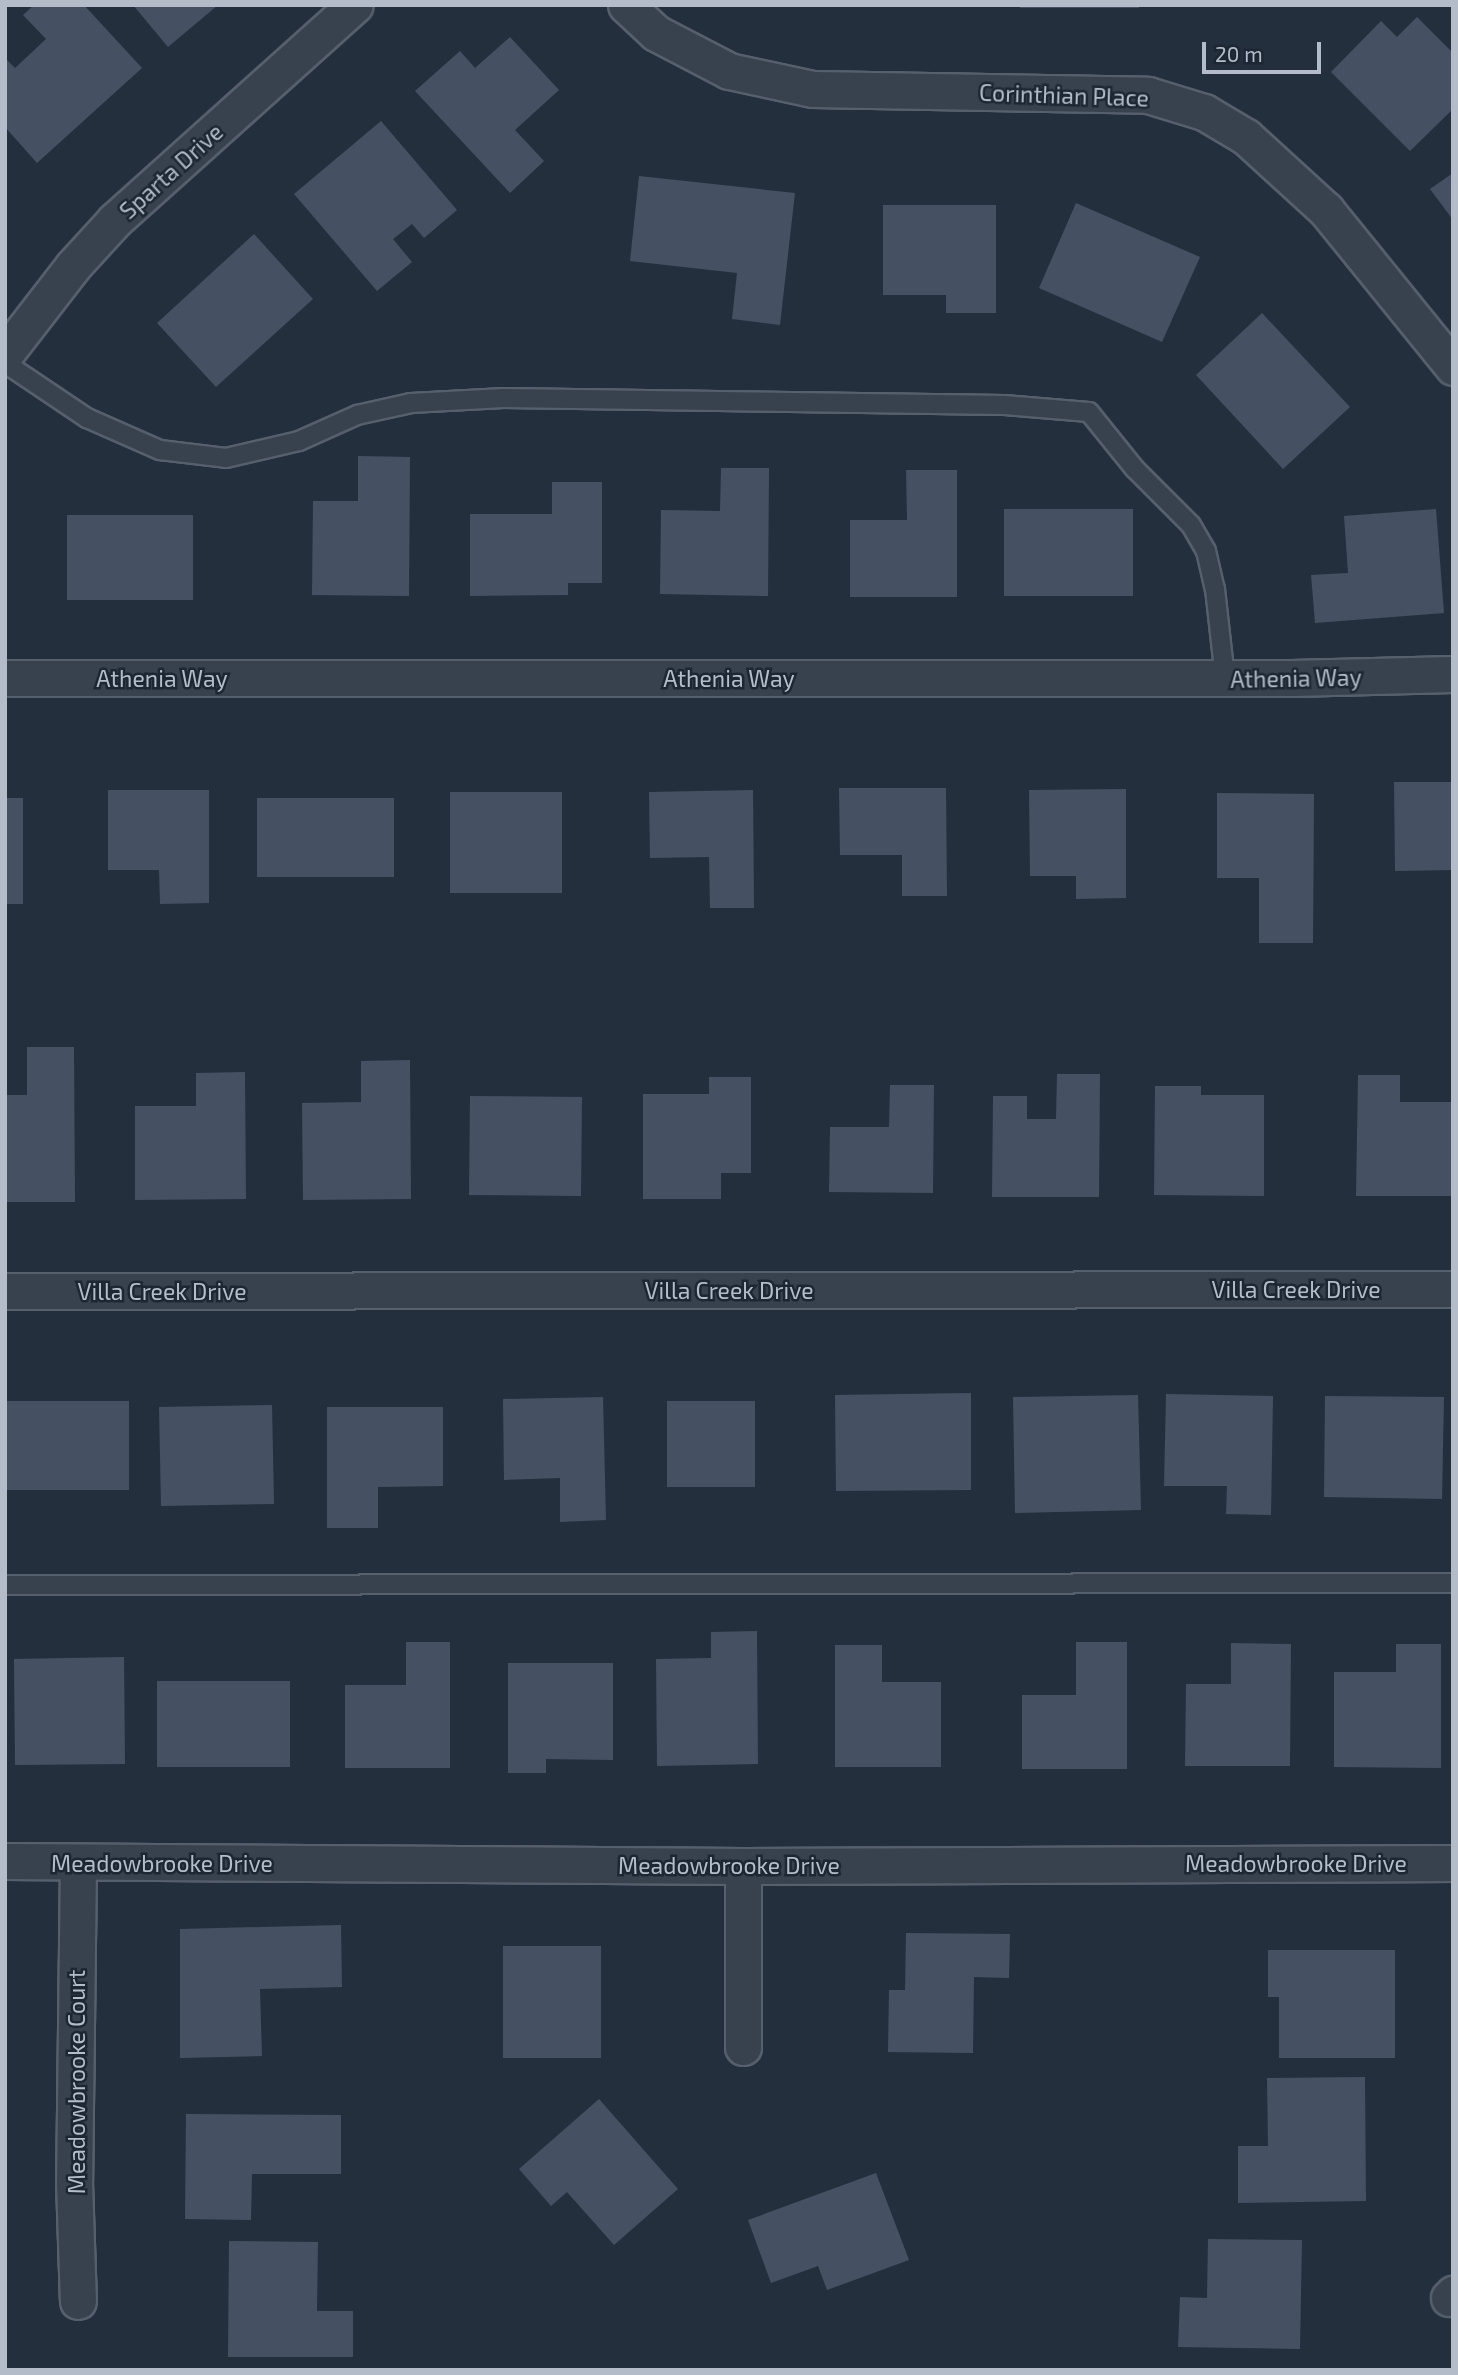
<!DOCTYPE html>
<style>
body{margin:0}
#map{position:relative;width:1458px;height:2375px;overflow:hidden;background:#242f3e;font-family:"Exo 2",sans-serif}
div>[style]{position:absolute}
.building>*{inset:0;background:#455162}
.roads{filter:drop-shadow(2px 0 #565f6c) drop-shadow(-2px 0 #565f6c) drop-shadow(0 2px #565f6c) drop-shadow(0 -2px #565f6c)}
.service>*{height:18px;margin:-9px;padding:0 9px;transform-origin:9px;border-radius:9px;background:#38414e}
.minor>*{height:35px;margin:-17.5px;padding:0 17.5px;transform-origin:17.5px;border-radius:17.5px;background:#38414e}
span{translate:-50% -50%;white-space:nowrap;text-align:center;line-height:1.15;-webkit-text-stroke:5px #1d2633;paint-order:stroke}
.street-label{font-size:23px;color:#b4bcc9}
.frame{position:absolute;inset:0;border:7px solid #b4bcc9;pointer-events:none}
.scale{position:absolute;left:1202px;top:42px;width:119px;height:32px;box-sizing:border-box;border:4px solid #b4bcc9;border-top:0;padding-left:9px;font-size:21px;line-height:24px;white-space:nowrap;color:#b4bcc9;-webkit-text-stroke:5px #1d2633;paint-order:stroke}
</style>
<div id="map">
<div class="building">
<i style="clip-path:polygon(34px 5px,84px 5px,142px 68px,37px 163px,5px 127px,5px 58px,15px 68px,46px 39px,23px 15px)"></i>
<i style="clip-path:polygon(133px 5px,218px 5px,168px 47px)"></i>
<i style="clip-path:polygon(1020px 5px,1139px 5px,1139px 8px,1020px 8px)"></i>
<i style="clip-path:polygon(1417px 17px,1453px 53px,1453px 109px,1410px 151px,1331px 72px,1381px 21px,1397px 37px)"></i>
<i style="clip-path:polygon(510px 37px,559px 90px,515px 130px,544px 161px,510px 193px,415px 91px,460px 51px,475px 68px)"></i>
<i style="clip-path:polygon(381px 121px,457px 210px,424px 238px,412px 224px,393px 239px,412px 262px,377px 291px,294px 194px)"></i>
<i style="clip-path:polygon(1453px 173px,1453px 220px,1430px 189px)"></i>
<i style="clip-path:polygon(639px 176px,795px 193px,780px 325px,732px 319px,737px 273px,630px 261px)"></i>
<i style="clip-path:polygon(1076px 203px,1200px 257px,1162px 342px,1039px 288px)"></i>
<i style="clip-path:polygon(883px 205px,996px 205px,996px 313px,946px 313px,946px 295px,883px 295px)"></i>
<i style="clip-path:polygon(254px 234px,313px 299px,216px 387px,157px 323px)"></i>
<i style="clip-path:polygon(1262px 313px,1350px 407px,1283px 469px,1196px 375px)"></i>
<i style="clip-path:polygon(358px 456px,410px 457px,409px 596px,312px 595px,313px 501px,358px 501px)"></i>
<i style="clip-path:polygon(721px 468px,769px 468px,768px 596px,660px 594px,661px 510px,720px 511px)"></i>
<i style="clip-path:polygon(906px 470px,957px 470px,957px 597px,850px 597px,850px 520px,907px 520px)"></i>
<i style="clip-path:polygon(552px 482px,602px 482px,602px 583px,568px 583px,568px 595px,470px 596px,470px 514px,552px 514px)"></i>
<i style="clip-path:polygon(1004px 509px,1133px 509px,1133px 596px,1004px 596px)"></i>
<i style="clip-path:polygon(1436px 509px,1444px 613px,1315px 623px,1311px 575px,1348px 573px,1344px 516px)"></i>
<i style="clip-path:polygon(67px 515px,193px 515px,193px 600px,67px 600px)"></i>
<i style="clip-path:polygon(1394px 782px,1453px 782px,1453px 870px,1395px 871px)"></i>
<i style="clip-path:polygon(839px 788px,946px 788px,947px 896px,902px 896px,902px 855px,840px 855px)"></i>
<i style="clip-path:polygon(1126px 789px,1126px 898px,1076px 899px,1076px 876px,1030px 876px,1029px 790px)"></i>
<i style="clip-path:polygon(108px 790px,209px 790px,209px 903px,160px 904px,159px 870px,108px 870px)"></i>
<i style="clip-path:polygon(753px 790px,754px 908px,710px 908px,709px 857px,650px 858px,649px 792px)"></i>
<i style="clip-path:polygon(450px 792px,562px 792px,562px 893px,450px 893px)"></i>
<i style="clip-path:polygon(1217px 793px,1314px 794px,1313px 943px,1259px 943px,1259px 878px,1217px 878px)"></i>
<i style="clip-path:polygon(5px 798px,23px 798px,23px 904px,5px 904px)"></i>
<i style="clip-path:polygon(257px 798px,394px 798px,394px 877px,257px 877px)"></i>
<i style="clip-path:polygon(27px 1047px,74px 1047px,75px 1202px,5px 1202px,5px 1095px,27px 1095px)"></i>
<i style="clip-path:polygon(410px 1060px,411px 1199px,303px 1200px,302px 1103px,361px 1102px,361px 1061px)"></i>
<i style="clip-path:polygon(245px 1072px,246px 1199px,135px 1200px,135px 1106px,196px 1106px,196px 1073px)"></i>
<i style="clip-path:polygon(1057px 1074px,1100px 1074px,1099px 1197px,992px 1197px,993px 1096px,1027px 1096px,1027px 1119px,1056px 1119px)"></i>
<i style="clip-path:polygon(1358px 1075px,1400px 1075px,1400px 1102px,1453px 1102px,1453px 1196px,1356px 1196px)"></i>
<i style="clip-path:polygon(709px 1077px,751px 1077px,751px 1173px,721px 1173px,721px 1199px,643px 1199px,643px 1094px,709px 1094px)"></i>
<i style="clip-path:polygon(890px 1085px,934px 1085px,933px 1193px,829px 1192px,830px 1127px,889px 1127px)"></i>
<i style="clip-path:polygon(1155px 1086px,1201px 1086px,1201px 1095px,1264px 1095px,1264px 1196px,1154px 1195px)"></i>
<i style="clip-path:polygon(470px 1096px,582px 1097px,581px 1196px,469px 1195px)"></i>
<i style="clip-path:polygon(971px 1393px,971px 1490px,836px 1491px,835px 1395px)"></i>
<i style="clip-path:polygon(1166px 1394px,1273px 1396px,1271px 1515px,1226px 1514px,1227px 1486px,1164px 1486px)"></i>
<i style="clip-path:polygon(1138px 1395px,1141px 1510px,1015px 1513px,1013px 1397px)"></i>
<i style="clip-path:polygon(1325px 1396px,1444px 1397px,1442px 1499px,1324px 1497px)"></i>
<i style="clip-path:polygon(603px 1397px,606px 1520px,560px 1522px,560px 1478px,504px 1480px,503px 1399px)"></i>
<i style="clip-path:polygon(5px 1401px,129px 1401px,129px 1490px,5px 1490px)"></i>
<i style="clip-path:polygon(667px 1401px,755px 1401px,755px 1487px,667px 1487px)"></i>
<i style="clip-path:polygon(272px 1405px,274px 1504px,161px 1506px,159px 1407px)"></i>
<i style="clip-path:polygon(327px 1407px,443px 1407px,443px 1486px,378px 1487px,378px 1528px,327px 1528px)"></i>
<i style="clip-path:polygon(757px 1631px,758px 1764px,657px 1766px,656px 1659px,711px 1658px,711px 1632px)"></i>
<i style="clip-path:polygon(406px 1642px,450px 1642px,450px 1768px,345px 1768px,345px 1685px,406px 1685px)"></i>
<i style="clip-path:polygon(1076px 1642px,1127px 1642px,1127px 1769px,1022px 1769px,1022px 1695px,1076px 1695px)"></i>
<i style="clip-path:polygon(1231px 1643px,1291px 1644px,1290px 1766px,1185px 1766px,1186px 1684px,1231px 1684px)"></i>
<i style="clip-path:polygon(1396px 1644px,1441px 1644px,1441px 1768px,1334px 1767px,1334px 1672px,1396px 1672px)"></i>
<i style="clip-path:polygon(835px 1645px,882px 1645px,882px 1682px,941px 1682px,941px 1767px,835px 1767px)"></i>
<i style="clip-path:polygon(124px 1657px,125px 1764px,15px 1765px,14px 1659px)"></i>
<i style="clip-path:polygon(508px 1663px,613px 1663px,613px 1760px,546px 1759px,546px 1773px,508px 1773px)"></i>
<i style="clip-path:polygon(157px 1681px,290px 1681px,290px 1767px,157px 1767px)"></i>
<i style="clip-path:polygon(341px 1925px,342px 1987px,260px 1989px,262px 2056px,180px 2058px,180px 1929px)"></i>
<i style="clip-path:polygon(906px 1933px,1010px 1934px,1009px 1978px,974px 1977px,973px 2053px,888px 2052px,889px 1990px,905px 1990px)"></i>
<i style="clip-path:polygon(503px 1946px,601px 1946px,601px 2058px,503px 2058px)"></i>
<i style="clip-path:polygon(1268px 1950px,1395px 1950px,1395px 2058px,1279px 2058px,1279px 1997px,1268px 1997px)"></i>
<i style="clip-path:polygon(1365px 2077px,1366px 2201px,1238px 2203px,1238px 2146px,1268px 2146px,1267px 2078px)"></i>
<i style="clip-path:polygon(599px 2099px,678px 2189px,614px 2245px,567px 2192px,551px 2206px,519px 2169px)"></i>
<i style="clip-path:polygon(186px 2114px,341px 2115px,341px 2174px,252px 2174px,251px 2220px,185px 2219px)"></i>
<i style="clip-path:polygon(876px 2173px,909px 2260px,827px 2290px,818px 2266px,771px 2283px,748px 2220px)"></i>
<i style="clip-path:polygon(1208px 2239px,1302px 2240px,1300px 2349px,1178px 2347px,1180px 2297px,1207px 2298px)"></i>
<i style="clip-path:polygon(229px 2241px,318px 2242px,317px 2311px,353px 2311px,353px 2357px,228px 2357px)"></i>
</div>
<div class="roads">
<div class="service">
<i style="left:5px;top:363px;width:99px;rotate:33.9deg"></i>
<i style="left:87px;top:418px;width:80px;rotate:23.7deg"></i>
<i style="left:160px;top:450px;width:66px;rotate:6.9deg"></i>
<i style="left:226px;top:458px;width:75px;rotate:-13.1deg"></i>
<i style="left:299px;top:441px;width:64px;rotate:-24.1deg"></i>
<i style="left:357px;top:415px;width:55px;rotate:-12.5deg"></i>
<i style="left:411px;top:403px;width:93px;rotate:-3.1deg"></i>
<i style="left:504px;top:398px;width:500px;rotate:0.8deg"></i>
<i style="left:1004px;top:405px;width:85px;rotate:4.7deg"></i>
<i style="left:1089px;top:412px;width:73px;rotate:51.1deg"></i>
<i style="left:1135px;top:469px;width:79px;rotate:45deg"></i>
<i style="left:1191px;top:525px;width:30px;rotate:60deg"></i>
<i style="left:1206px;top:551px;width:39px;rotate:77deg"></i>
<i style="left:1215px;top:589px;width:90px;rotate:83.6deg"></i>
<i style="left:5px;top:1585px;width:1448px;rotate:-0.08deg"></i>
</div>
<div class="minor">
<i style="left:626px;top:5px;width:41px;rotate:43deg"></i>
<i style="left:656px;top:33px;width:82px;rotate:27.5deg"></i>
<i style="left:729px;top:71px;width:86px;rotate:12.1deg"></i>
<i style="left:813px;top:89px;width:335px;rotate:1deg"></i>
<i style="left:1148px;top:95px;width:59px;rotate:16.9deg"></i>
<i style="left:1204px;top:112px;width:49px;rotate:30.8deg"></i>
<i style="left:1246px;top:137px;width:108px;rotate:42.4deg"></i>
<i style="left:1326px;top:210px;width:202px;rotate:51deg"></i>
<i style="left:5px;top:354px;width:111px;rotate:-52.3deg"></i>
<i style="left:73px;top:266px;width:62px;rotate:-47.6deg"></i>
<i style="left:115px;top:220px;width:322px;rotate:-41.9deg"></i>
<i style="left:5px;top:678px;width:1287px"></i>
<i style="left:1292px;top:678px;width:161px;rotate:-1.4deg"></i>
<i style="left:5px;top:1291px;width:1448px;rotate:-0.08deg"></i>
<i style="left:5px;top:1861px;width:738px;rotate:0.39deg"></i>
<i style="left:743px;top:1866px;width:710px;rotate:-0.24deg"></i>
<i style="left:78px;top:1863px;width:319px;rotate:90.7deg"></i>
<i style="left:74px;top:2182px;width:119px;rotate:88.1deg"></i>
<i style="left:743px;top:1866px;width:181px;rotate:90deg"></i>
<i style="left:1449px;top:2298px;width:6px;rotate:-45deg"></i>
</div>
</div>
<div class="street-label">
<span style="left:1064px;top:95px;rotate:2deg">Corinthian Place</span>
<span style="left:171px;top:171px;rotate:-42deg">Sparta Drive</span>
<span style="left:162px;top:678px">Athenia Way</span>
<span style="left:729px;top:678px">Athenia Way</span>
<span style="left:1296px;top:678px;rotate:-1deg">Athenia Way</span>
<span style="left:1296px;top:1289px">Villa Creek Drive</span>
<span style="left:729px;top:1290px">Villa Creek Drive</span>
<span style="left:162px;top:1291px">Villa Creek Drive</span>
<span style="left:162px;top:1863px">Meadowbrooke Drive</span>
<span style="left:1296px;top:1863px">Meadowbrooke Drive</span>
<span style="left:729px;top:1865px">Meadowbrooke Drive</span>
<span style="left:76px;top:2082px;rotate:-90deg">Meadowbrooke Court</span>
</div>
<div class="frame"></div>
<div class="scale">20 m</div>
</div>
